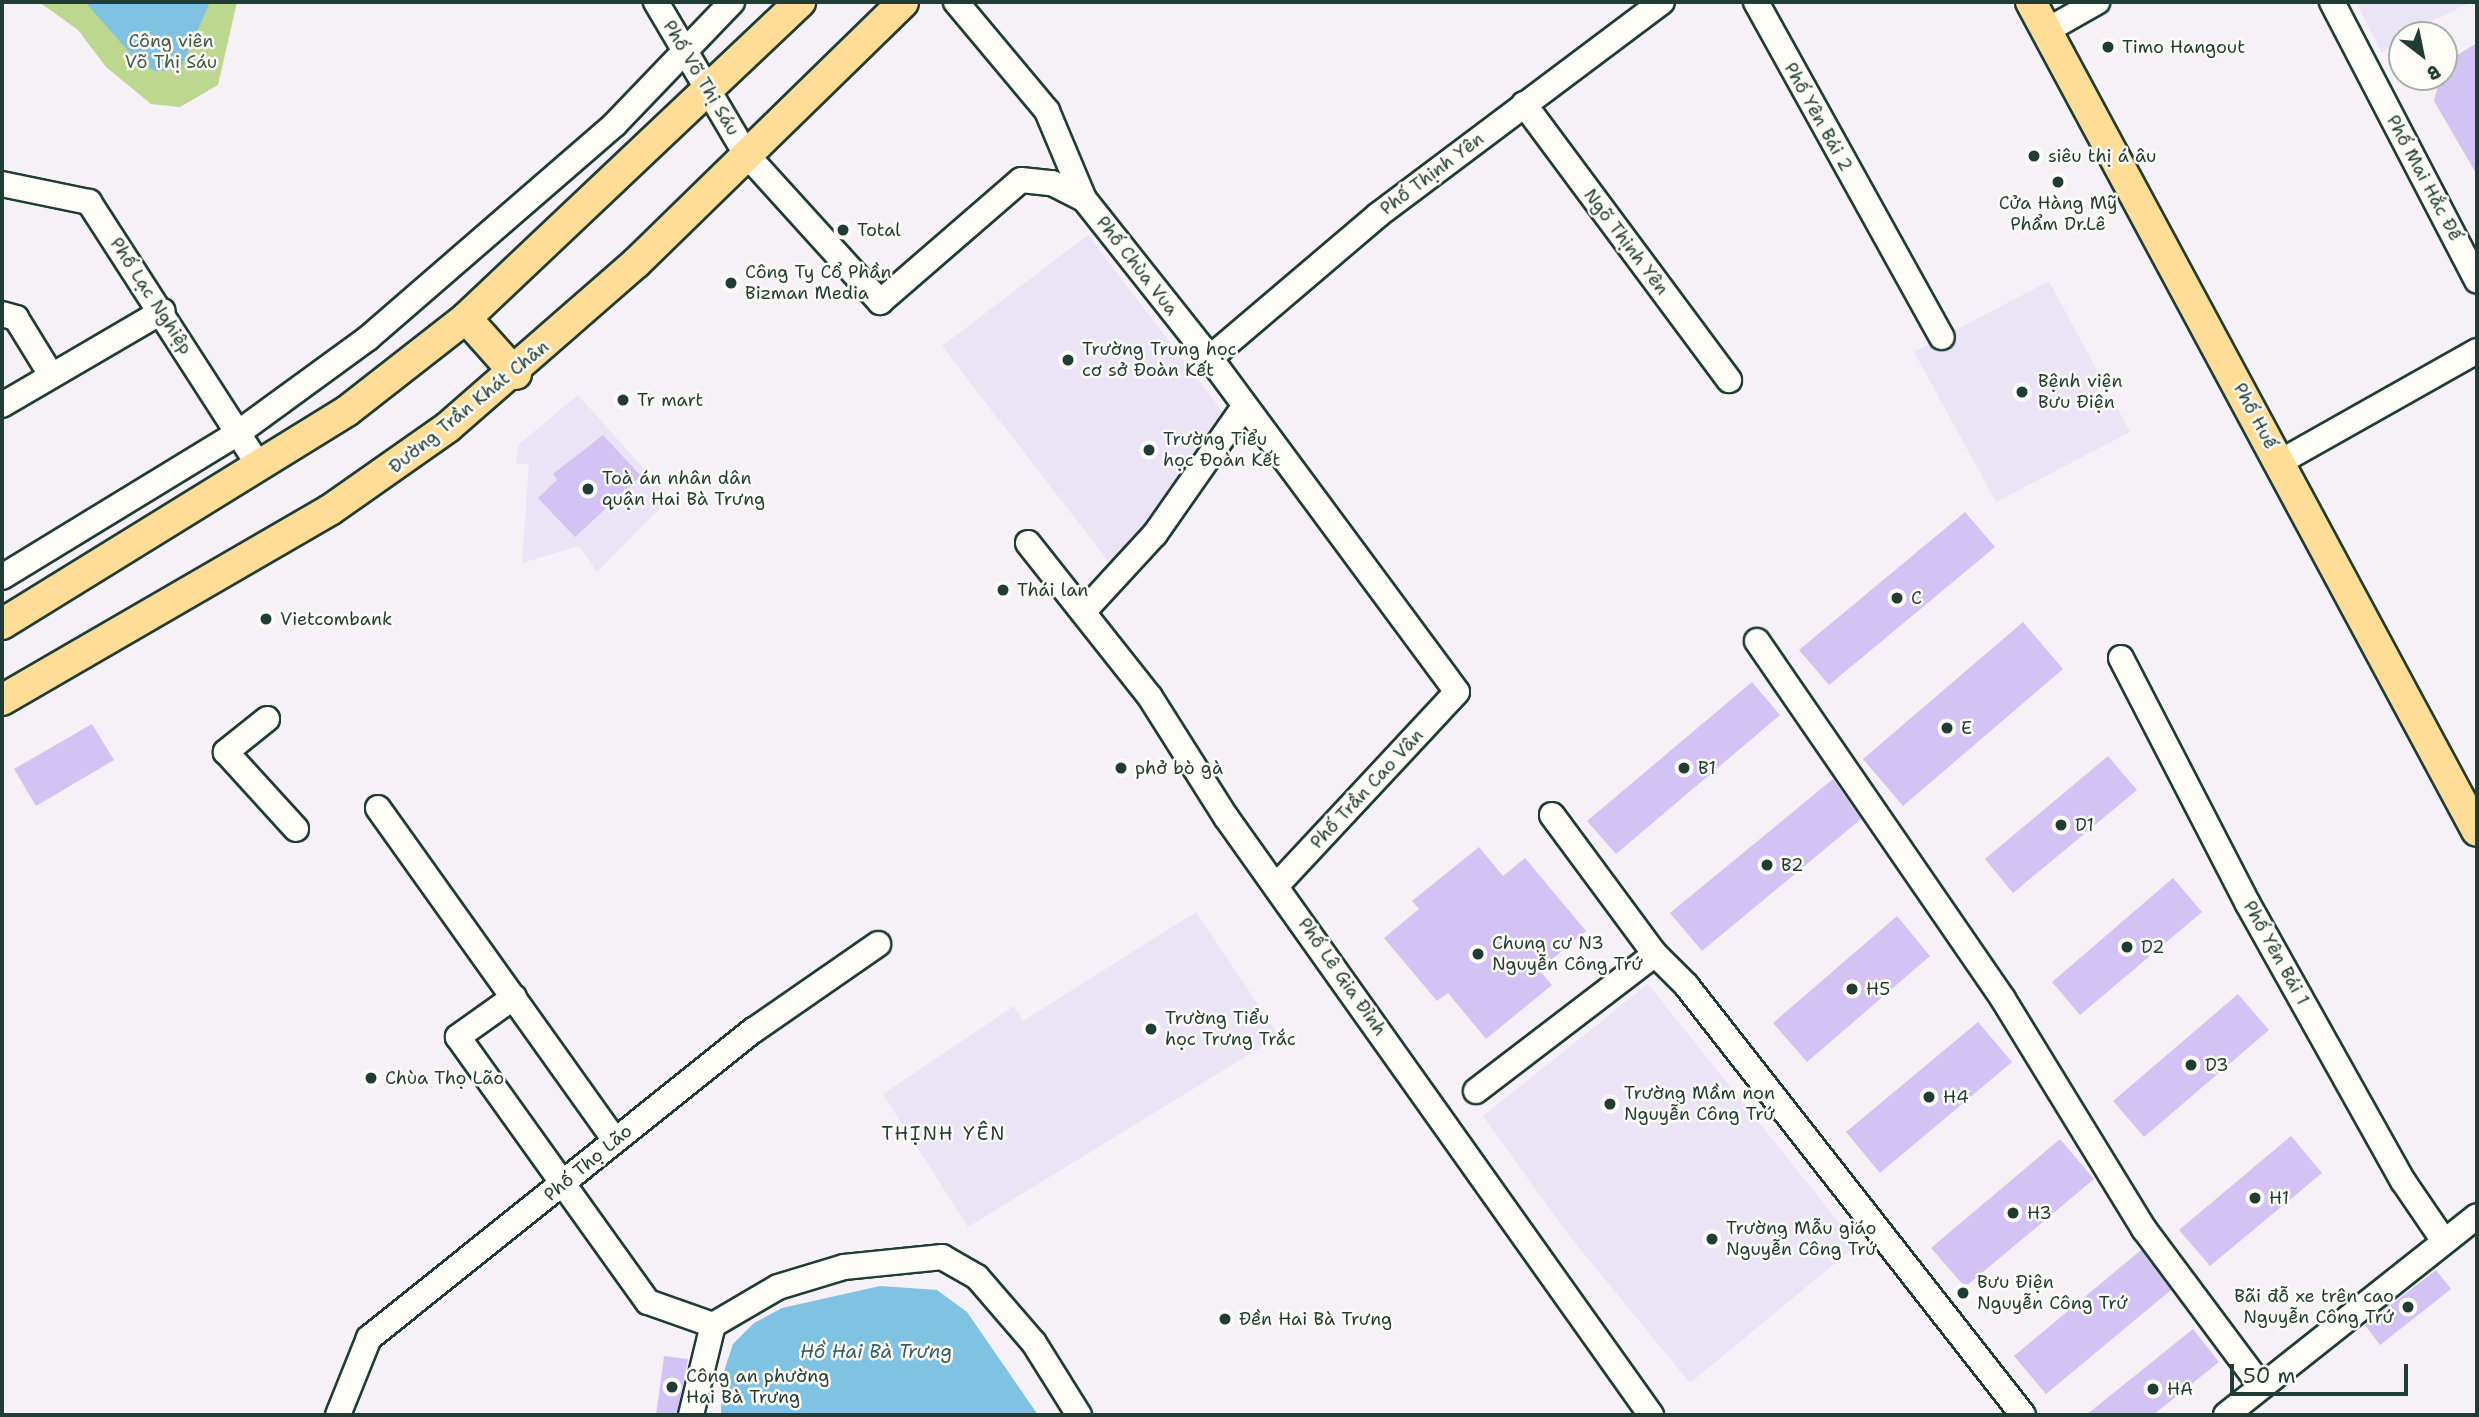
<!DOCTYPE html>
<meta charset="utf-8">
<style>
body{margin:0}
#map{position:relative;width:2479px;height:1417px;overflow:hidden;background:#f5f1f7;font-family:"Shantell Sans",sans-serif}
div>[style]{position:absolute}
.built>*{inset:0;background:#ebe3f6}
.green>*{inset:0;background:#bcd88f}
.water>*{inset:0;background:#80c2e1}
.building>*{inset:0;background:#d3c3f5}
.roads{filter:drop-shadow(2px 0 #1f3d34) drop-shadow(-2px 0 #1f3d34) drop-shadow(0 2px #1f3d34) drop-shadow(0 -2px #1f3d34)}
.minor>*{height:24px;margin:-12px;padding:0 12px;transform-origin:12px;border-radius:12px;background:#fdfcf7}
.major>*{height:30px;margin:-15px;padding:0 15px;transform-origin:15px;border-radius:15px;background:#ffdd96}
.dots>*{width:19px;height:19px;translate:-50% -50%;box-sizing:border-box;border:4px solid #fdfcf7;border-radius:50%}
span{translate:-50% -50%;white-space:nowrap;text-align:center;line-height:1.15;-webkit-text-stroke:5px #fdfcf7;paint-order:stroke}
.park-label{font-size:18px;color:#3e5c46}
.poi-label{font-size:18px;color:#1f3d34}
.left{translate:0 -50%;text-align:left}
.right{translate:-100% -50%;text-align:right}
.street-label{font-size:18px;color:#1f3d34}
.neighbourhood-label{font-size:19px;color:#1f3d34;letter-spacing:2px}
.water-label{font-size:19px;color:#375e5f;font-style:italic}
.frame{position:absolute;inset:0;border:4px solid #1f3d34;pointer-events:none}
.north{position:absolute;left:2388px;top:21px;width:70px;height:70px;box-sizing:border-box;background:#fdfcf7;border:2px solid #a4b0a9;border-radius:50%;rotate:148deg;font-size:19px;font-weight:700;line-height:28px;text-align:center;color:#1f3d34}
.north::after{content:'';display:block;margin:auto;width:24px;height:32px;background:#1f3d34;clip-path:polygon(50% 0,100% 100%,50% 72%,0 100%)}
.scale{position:absolute;left:2230px;top:1364px;width:178px;height:32px;box-sizing:border-box;border:4px solid #1f3d34;border-top:0;padding-left:9px;font-size:21px;line-height:24px;white-space:nowrap;color:#1f3d34;-webkit-text-stroke:5px #fdfcf7;paint-order:stroke}
</style>
<div id="map">
<div class="built">
<i style="clip-path:polygon(2356px 2px,2472px 2px,2402px 35px,2382px 53px)"></i>
<i style="clip-path:polygon(1088px 235px,1229px 420px,1115px 570px,942px 346px)"></i>
<i style="clip-path:polygon(2049px 281px,2130px 432px,1996px 502px,1914px 352px)"></i>
<i style="clip-path:polygon(578px 395px,670px 498px,597px 572px,579px 546px,522px 563px,529px 464px,516px 464px,519px 444px)"></i>
<i style="clip-path:polygon(1196px 912px,1279px 1036px,968px 1227px,883px 1094px,1014px 1006px,1023px 1021px)"></i>
<i style="clip-path:polygon(1648px 984px,1857px 1245px,1690px 1383px,1567px 1233px,1483px 1116px)"></i>
</div>
<div class="green">
<i style="clip-path:polygon(39px 2px,237px 2px,218px 85px,180px 107px,151px 104px,106px 67px,78px 30px)"></i>
</div>
<div class="water">
<i style="clip-path:polygon(85px 2px,210px 2px,180px 70px,155px 71px,137px 61px)"></i>
<i style="clip-path:polygon(880px 1286px,937px 1290px,967px 1312px,1038px 1415px,721px 1415px,722px 1377px,733px 1344px,754px 1323px,782px 1308px)"></i>
</div>
<div class="building">
<i style="clip-path:polygon(2477px 43px,2477px 175px,2434px 101px,2444px 63px)"></i>
<i style="clip-path:polygon(603px 435px,641px 476px,575px 537px,538px 498px,557px 480px,553px 474px)"></i>
<i style="clip-path:polygon(1965px 512px,1995px 547px,1829px 685px,1799px 650px)"></i>
<i style="clip-path:polygon(2023px 622px,2063px 669px,1903px 806px,1863px 759px)"></i>
<i style="clip-path:polygon(1752px 682px,1780px 715px,1616px 854px,1587px 821px)"></i>
<i style="clip-path:polygon(92px 724px,114px 760px,36px 806px,14px 769px)"></i>
<i style="clip-path:polygon(2108px 756px,2137px 790px,2013px 893px,1985px 859px)"></i>
<i style="clip-path:polygon(1833px 779px,1861px 819px,1702px 951px,1670px 913px)"></i>
<i style="clip-path:polygon(1479px 847px,1503px 876px,1525px 858px,1586px 931px,1539px 970px,1552px 985px,1486px 1039px,1448px 993px,1437px 1001px,1384px 938px,1419px 909px,1412px 901px)"></i>
<i style="clip-path:polygon(2173px 878px,2202px 912px,2080px 1015px,2052px 982px)"></i>
<i style="clip-path:polygon(1897px 916px,1930px 956px,1807px 1062px,1773px 1023px)"></i>
<i style="clip-path:polygon(2238px 994px,2269px 1030px,2144px 1137px,2113px 1101px)"></i>
<i style="clip-path:polygon(1978px 1022px,2012px 1062px,1880px 1173px,1846px 1132px)"></i>
<i style="clip-path:polygon(2291px 1136px,2322px 1173px,2210px 1266px,2179px 1230px)"></i>
<i style="clip-path:polygon(2060px 1139px,2094px 1179px,1965px 1287px,1931px 1248px)"></i>
<i style="clip-path:polygon(2141px 1250px,2171px 1290px,2046px 1394px,2014px 1356px)"></i>
<i style="clip-path:polygon(2436px 1270px,2451px 1289px,2380px 1345px,2365px 1325px)"></i>
<i style="clip-path:polygon(2193px 1329px,2219px 1362px,2153px 1415px,2086px 1415px)"></i>
<i style="clip-path:polygon(664px 1356px,688px 1359px,677px 1415px,656px 1415px)"></i>
</div>
<div class="roads">
<div class="minor">
<i style="left:656px;top:2px;width:177px;rotate:59.4deg"></i>
<i style="left:746px;top:154px;width:200px;rotate:47.8deg"></i>
<i style="left:880px;top:302px;width:186px;rotate:-40.9deg"></i>
<i style="left:1021px;top:180px;width:31px;rotate:6deg"></i>
<i style="left:1052px;top:183px;width:36px;rotate:27deg"></i>
<i style="left:956px;top:2px;width:142px;rotate:50.1deg"></i>
<i style="left:1047px;top:111px;width:95px;rotate:67.2deg"></i>
<i style="left:1084px;top:199px;width:203px;rotate:51.6deg"></i>
<i style="left:1210px;top:358px;width:415px;rotate:53.5deg"></i>
<i style="left:1457px;top:692px;width:264px;rotate:133deg"></i>
<i style="left:1756px;top:2px;width:383px;rotate:61deg"></i>
<i style="left:2332px;top:2px;width:314px;rotate:62.5deg"></i>
<i style="left:2046px;top:31px;width:59px;rotate:-29.6deg"></i>
<i style="left:1524px;top:104px;width:344px;rotate:53.4deg"></i>
<i style="left:2px;top:184px;width:89px;rotate:11.7deg"></i>
<i style="left:89px;top:202px;width:314px;rotate:57.2deg"></i>
<i style="left:2px;top:314px;width:15px;rotate:16deg"></i>
<i style="left:16px;top:318px;width:67px;rotate:58.4deg"></i>
<i style="left:1210px;top:358px;width:221px;rotate:-40.4deg"></i>
<i style="left:1378px;top:215px;width:355px;rotate:-36.9deg"></i>
<i style="left:2px;top:405px;width:186px;rotate:-30.3deg"></i>
<i style="left:2280px;top:462px;width:226px;rotate:-29.4deg"></i>
<i style="left:1028px;top:543px;width:196px;rotate:51.6deg"></i>
<i style="left:1150px;top:697px;width:142px;rotate:57.7deg"></i>
<i style="left:1226px;top:817px;width:734px;rotate:54.6deg"></i>
<i style="left:2px;top:577px;width:276px;rotate:-31.4deg"></i>
<i style="left:238px;top:433px;width:160px;rotate:-36.1deg"></i>
<i style="left:367px;top:339px;width:328px;rotate:-40.9deg"></i>
<i style="left:615px;top:124px;width:169px;rotate:-46.2deg"></i>
<i style="left:1086px;top:609px;width:102px;rotate:-47.4deg"></i>
<i style="left:1155px;top:534px;width:155px;rotate:-55deg"></i>
<i style="left:1757px;top:641px;width:434px;rotate:55.5deg"></i>
<i style="left:2003px;top:999px;width:270px;rotate:58.5deg"></i>
<i style="left:2144px;top:1229px;width:196px;rotate:53.3deg"></i>
<i style="left:2121px;top:658px;width:277px;rotate:62.7deg"></i>
<i style="left:2248px;top:904px;width:317px;rotate:60.8deg"></i>
<i style="left:2403px;top:1181px;width:73px;rotate:55.7deg"></i>
<i style="left:267px;top:719px;width:53px;rotate:141.2deg"></i>
<i style="left:226px;top:752px;width:104px;rotate:47.7deg"></i>
<i style="left:378px;top:808px;width:407px;rotate:54.5deg"></i>
<i style="left:1552px;top:815px;width:173px;rotate:53.5deg"></i>
<i style="left:1655px;top:954px;width:44px;rotate:45deg"></i>
<i style="left:1686px;top:985px;width:546px;rotate:51.91deg"></i>
<i style="left:514px;top:997px;width:69px;rotate:144.5deg"></i>
<i style="left:458px;top:1037px;width:326px;rotate:54.4deg"></i>
<i style="left:648px;top:1302px;width:69px;rotate:19.5deg"></i>
<i style="left:1476px;top:1091px;width:225px;rotate:-37.4deg"></i>
<i style="left:338px;top:1415px;width:83px;rotate:-68.1deg"></i>
<i style="left:369px;top:1338px;width:493px;rotate:-38.7deg"></i>
<i style="left:754px;top:1030px;width:151px;rotate:-34.7deg"></i>
<i style="left:691px;top:1415px;width:93px;rotate:-76.3deg"></i>
<i style="left:713px;top:1325px;width:75px;rotate:-30.3deg"></i>
<i style="left:778px;top:1287px;width:69px;rotate:-16.9deg"></i>
<i style="left:844px;top:1267px;width:99px;rotate:-5.8deg"></i>
<i style="left:942px;top:1257px;width:40px;rotate:29.7deg"></i>
<i style="left:977px;top:1277px;width:87px;rotate:49.2deg"></i>
<i style="left:1034px;top:1343px;width:85px;rotate:58deg"></i>
<i style="left:2226px;top:1415px;width:320px;rotate:-38.4deg"></i>
</div>
<div class="major">
<i style="left:2031px;top:2px;width:941px;rotate:61.72deg"></i>
<i style="left:466px;top:318px;width:75px;rotate:48.2deg"></i>
<i style="left:2px;top:624px;width:405px;rotate:-31.7deg"></i>
<i style="left:347px;top:411px;width:151px;rotate:-38deg"></i>
<i style="left:466px;top:318px;width:460px;rotate:-43.4deg"></i>
<i style="left:2px;top:700px;width:379px;rotate:-30.1deg"></i>
<i style="left:330px;top:510px;width:144px;rotate:-35.1deg"></i>
<i style="left:448px;top:427px;width:249px;rotate:-41.1deg"></i>
<i style="left:636px;top:263px;width:373px;rotate:-44.3deg"></i>
</div>
</div>
<div class="dots">
<i style="left:2108px;top:47px;background:#1f3d34"></i>
<i style="left:2034px;top:156px;background:#1f3d34"></i>
<i style="left:2058px;top:182px;background:#1f3d34"></i>
<i style="left:843px;top:230px;background:#1f3d34"></i>
<i style="left:731px;top:283px;background:#1f3d34"></i>
<i style="left:1068px;top:360px;background:#1f3d34"></i>
<i style="left:2022px;top:392px;background:#1f3d34"></i>
<i style="left:623px;top:400px;background:#1f3d34"></i>
<i style="left:1149px;top:450px;background:#1f3d34"></i>
<i style="left:588px;top:489px;background:#1f3d34"></i>
<i style="left:1003px;top:590px;background:#1f3d34"></i>
<i style="left:1897px;top:598px;background:#1f3d34"></i>
<i style="left:266px;top:619px;background:#1f3d34"></i>
<i style="left:1947px;top:728px;background:#1f3d34"></i>
<i style="left:1121px;top:768px;background:#1f3d34"></i>
<i style="left:1684px;top:768px;background:#1f3d34"></i>
<i style="left:2061px;top:825px;background:#1f3d34"></i>
<i style="left:1767px;top:865px;background:#1f3d34"></i>
<i style="left:2127px;top:947px;background:#1f3d34"></i>
<i style="left:1478px;top:954px;background:#1f3d34"></i>
<i style="left:1852px;top:989px;background:#1f3d34"></i>
<i style="left:1151px;top:1029px;background:#1f3d34"></i>
<i style="left:2191px;top:1065px;background:#1f3d34"></i>
<i style="left:371px;top:1078px;background:#1f3d34"></i>
<i style="left:1929px;top:1097px;background:#1f3d34"></i>
<i style="left:1610px;top:1104px;background:#1f3d34"></i>
<i style="left:2255px;top:1198px;background:#1f3d34"></i>
<i style="left:2013px;top:1213px;background:#1f3d34"></i>
<i style="left:1712px;top:1239px;background:#1f3d34"></i>
<i style="left:1963px;top:1293px;background:#1f3d34"></i>
<i style="left:2408px;top:1307px;background:#1f3d34"></i>
<i style="left:1225px;top:1319px;background:#1f3d34"></i>
<i style="left:672px;top:1387px;background:#1f3d34"></i>
<i style="left:2153px;top:1389px;background:#1f3d34"></i>
</div>
<div class="park-label">
<span style="left:171px;top:52px">Công viên<br>Võ Thị Sáu</span>
</div>
<div class="poi-label">
<span class="left" style="left:2122px;top:47px">Timo Hangout</span>
<span class="left" style="left:2048px;top:156px">siêu thị á âu</span>
<span style="left:2058px;top:214px">Cửa Hàng Mỹ<br>Phẩm Dr.Lê</span>
<span class="left" style="left:857px;top:230px">Total</span>
<span class="left" style="left:745px;top:283px">Công Ty Cổ Phần<br>Bizman Media</span>
<span class="left" style="left:1082px;top:360px">Trường Trung học<br>cơ sở Đoàn Kết</span>
<span class="left" style="left:2038px;top:392px">Bệnh viện<br>Bưu Điện</span>
<span class="left" style="left:637px;top:400px">Tr mart</span>
<span class="left" style="left:1163px;top:450px">Trường Tiểu<br>học Đoàn Kết</span>
<span class="left" style="left:602px;top:489px">Toà án nhân dân<br>quận Hai Bà Trưng</span>
<span class="left" style="left:1017px;top:590px">Thái lan</span>
<span class="left" style="left:1911px;top:598px">C</span>
<span class="left" style="left:280px;top:619px">Vietcombank</span>
<span class="left" style="left:1961px;top:728px">E</span>
<span class="left" style="left:1135px;top:768px">phở bò gà</span>
<span class="left" style="left:1698px;top:768px">B1</span>
<span class="left" style="left:2075px;top:825px">D1</span>
<span class="left" style="left:1781px;top:865px">B2</span>
<span class="left" style="left:1492px;top:954px">Chung cư N3<br>Nguyễn Công Trứ</span>
<span class="left" style="left:2141px;top:947px">D2</span>
<span class="left" style="left:1866px;top:989px">H5</span>
<span class="left" style="left:1165px;top:1029px">Trường Tiểu<br>học Trưng Trắc</span>
<span class="left" style="left:2205px;top:1065px">D3</span>
<span class="left" style="left:385px;top:1078px">Chùa Thọ Lão</span>
<span class="left" style="left:1624px;top:1104px">Trường Mầm non<br>Nguyễn Công Trứ</span>
<span class="left" style="left:1943px;top:1097px">H4</span>
<span class="left" style="left:2269px;top:1198px">H1</span>
<span class="left" style="left:2027px;top:1213px">H3</span>
<span class="left" style="left:1726px;top:1239px">Trường Mẫu giáo<br>Nguyễn Công Trứ</span>
<span class="left" style="left:1977px;top:1293px">Bưu Điện<br>Nguyễn Công Trứ</span>
<span class="right" style="left:2394px;top:1307px">Bãi đỗ xe trên cao<br>Nguyễn Công Trứ</span>
<span class="left" style="left:1239px;top:1319px">Đền Hai Bà Trưng</span>
<span class="left" style="left:686px;top:1387px">Công an phường<br>Hai Bà Trưng</span>
<span class="left" style="left:2167px;top:1389px">HA</span>
</div>
<div class="street-label">
<span style="left:701px;top:78px;rotate:59deg">Phố Võ Thị Sáu</span>
<span style="left:1818px;top:117px;rotate:61deg">Phố Yên Bái 2</span>
<span style="left:1432px;top:174px;rotate:-37deg">Phố Thịnh Yên</span>
<span style="left:2424px;top:178px;rotate:62deg">Phố Mai Hắc Đế</span>
<span style="left:1626px;top:242px;rotate:53deg">Ngõ Thịnh Yên</span>
<span style="left:1137px;top:266px;rotate:52deg">Phố Chùa Vua</span>
<span style="left:151px;top:296px;rotate:57deg">Phố Lạc Nghiệp</span>
<span style="left:469px;top:407px;rotate:-39deg">Đường Trần Khát Chân</span>
<span style="left:2255px;top:416px;rotate:62deg">Phố Huế</span>
<span style="left:1367px;top:789px;rotate:-47deg">Phố Trần Cao Vân</span>
<span style="left:2276px;top:953px;rotate:61deg">Phố Yên Bái 1</span>
<span style="left:1342px;top:977px;rotate:55deg">Phố Lê Gia Đỉnh</span>
<span style="left:588px;top:1163px;rotate:-40deg">Phố Thọ Lão</span>
</div>
<div class="neighbourhood-label">
<span style="left:944px;top:1134px">THỊNH YÊN</span>
</div>
<div class="water-label">
<span style="left:876px;top:1352px">Hồ Hai Bà Trưng</span>
</div>
<div class="frame"></div>
<div class="north">B</div>
<div class="scale">50 m</div>
</div>
